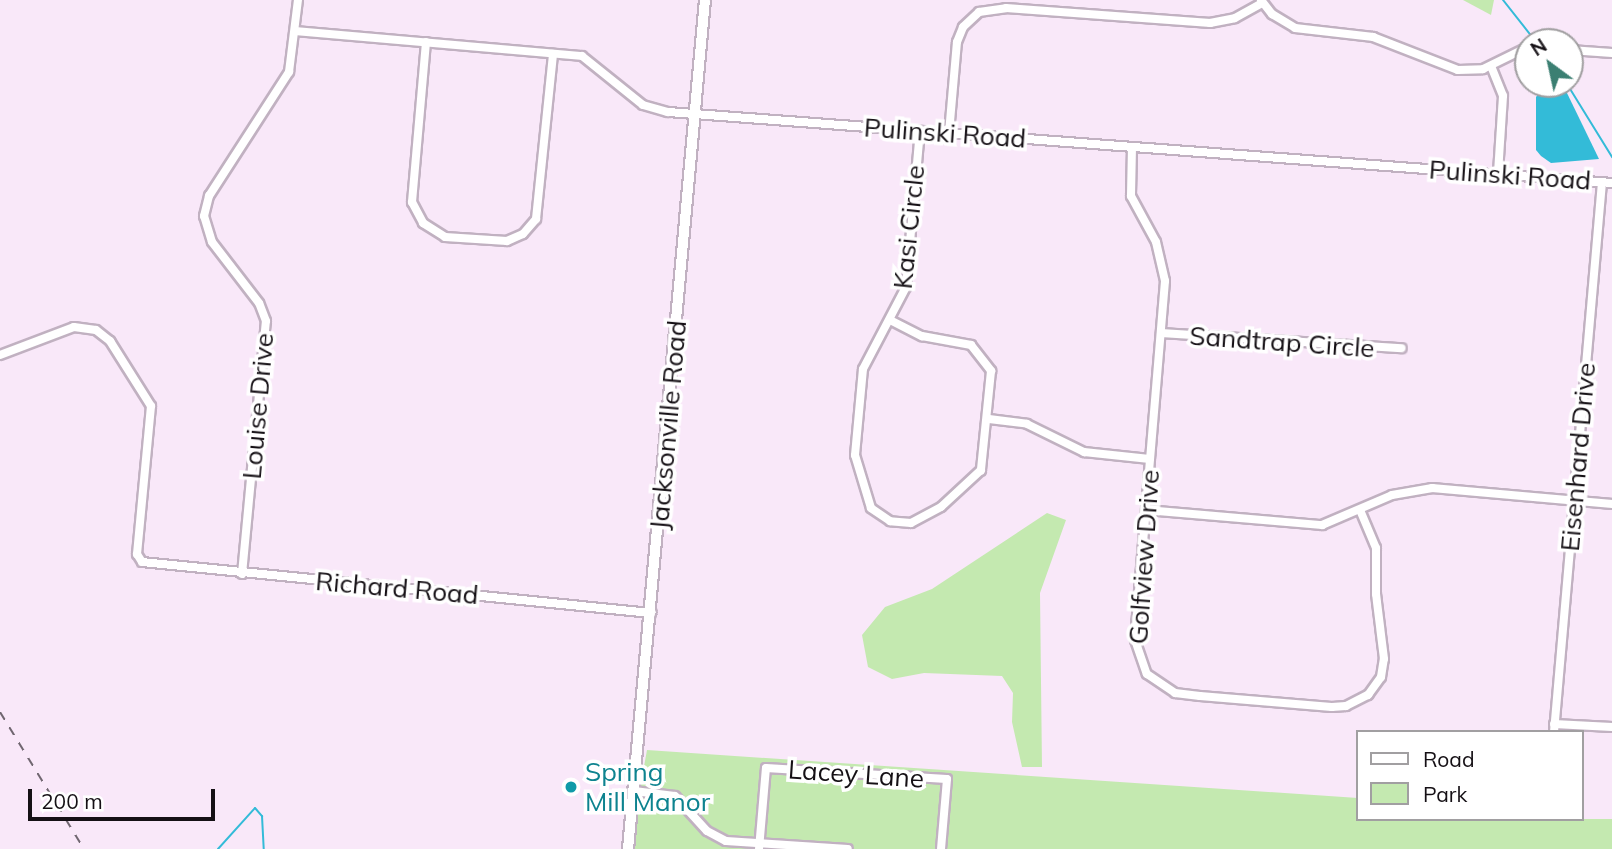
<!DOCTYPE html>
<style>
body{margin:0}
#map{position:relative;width:1612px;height:849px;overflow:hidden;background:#f9e8f9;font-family:Mulish,sans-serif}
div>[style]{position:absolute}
.green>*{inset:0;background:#c4e9b0}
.water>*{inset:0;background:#33bbd8}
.stream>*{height:2px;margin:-1px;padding:0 1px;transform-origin:1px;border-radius:1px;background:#33bbd8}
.roads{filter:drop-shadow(2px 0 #c1b1c1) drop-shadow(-2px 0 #c1b1c1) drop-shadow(0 2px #c1b1c1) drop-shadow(0 -2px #c1b1c1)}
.minor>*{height:8px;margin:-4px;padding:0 4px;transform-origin:4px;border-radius:4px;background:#fff}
.major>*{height:10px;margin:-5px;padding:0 5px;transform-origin:5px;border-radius:5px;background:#fff}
.rail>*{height:2px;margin-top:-1px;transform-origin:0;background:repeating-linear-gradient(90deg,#706670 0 9px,transparent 0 18px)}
.dots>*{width:19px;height:19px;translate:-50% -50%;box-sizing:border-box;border:4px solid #fff;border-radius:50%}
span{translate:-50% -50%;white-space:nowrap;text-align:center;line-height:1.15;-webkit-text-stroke:7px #fff;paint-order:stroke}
.street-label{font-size:26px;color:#151015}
.culture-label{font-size:26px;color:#0d838f}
.left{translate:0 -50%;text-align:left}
.legend{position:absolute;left:1356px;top:730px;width:228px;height:91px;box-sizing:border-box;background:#fff;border:2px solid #a19fa1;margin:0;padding:9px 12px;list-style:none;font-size:21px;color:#151015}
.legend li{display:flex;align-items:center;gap:14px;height:35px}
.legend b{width:35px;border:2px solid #a19fa1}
.north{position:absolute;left:1514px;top:28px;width:70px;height:70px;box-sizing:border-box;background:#fff;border:2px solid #a19fa1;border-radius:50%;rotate:327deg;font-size:19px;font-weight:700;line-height:28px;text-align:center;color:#151015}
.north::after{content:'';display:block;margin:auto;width:24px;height:32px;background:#3b7f72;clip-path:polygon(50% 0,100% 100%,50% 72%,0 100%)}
.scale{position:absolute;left:28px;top:789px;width:187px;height:32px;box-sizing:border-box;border:4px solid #151015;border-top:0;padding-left:9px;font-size:21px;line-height:24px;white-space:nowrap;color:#151015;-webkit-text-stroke:5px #fff;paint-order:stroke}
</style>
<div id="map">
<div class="green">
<i style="clip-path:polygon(1463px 0,1494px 0,1491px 15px)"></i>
<i style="clip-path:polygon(1047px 513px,1066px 520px,1040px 593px,1042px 767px,1022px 767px,1012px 722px,1013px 693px,1002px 676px,924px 673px,892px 679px,868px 667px,862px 635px,885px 607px,932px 589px)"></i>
<i style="clip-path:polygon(647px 750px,1358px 798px,1358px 819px,1612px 819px,1612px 849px,629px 849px)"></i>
</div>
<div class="water">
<i style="clip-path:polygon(1542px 89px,1566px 91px,1599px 159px,1551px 163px,1541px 156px,1536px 150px,1536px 97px)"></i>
</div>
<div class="stream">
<i style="left:1503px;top:0;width:53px;rotate:51.8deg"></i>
<i style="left:1567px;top:84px;width:86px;rotate:58.3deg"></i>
<i style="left:218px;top:849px;width:55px;rotate:-47.9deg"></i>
<i style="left:255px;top:808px;width:11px;rotate:49deg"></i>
<i style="left:262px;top:816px;width:33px;rotate:87deg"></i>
</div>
<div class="roads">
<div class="minor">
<i style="left:1261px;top:0;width:18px;rotate:52deg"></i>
<i style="left:1272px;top:14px;width:27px;rotate:31deg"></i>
<i style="left:1295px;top:28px;width:79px;rotate:6.6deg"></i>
<i style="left:1373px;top:37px;width:91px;rotate:21.2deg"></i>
<i style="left:1458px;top:70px;width:25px;rotate:-2deg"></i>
<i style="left:1483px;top:69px;width:50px;rotate:-26.1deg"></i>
<i style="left:296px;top:31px;width:287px;rotate:5deg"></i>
<i style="left:582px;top:56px;width:78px;rotate:38.8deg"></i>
<i style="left:643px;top:105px;width:26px;rotate:16deg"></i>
<i style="left:668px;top:112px;width:947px;rotate:4.3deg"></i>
<i style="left:426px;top:42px;width:161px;rotate:95deg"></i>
<i style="left:412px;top:202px;width:24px;rotate:62deg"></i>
<i style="left:423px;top:223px;width:26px;rotate:32deg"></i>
<i style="left:445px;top:237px;width:62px;rotate:3.7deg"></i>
<i style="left:507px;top:241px;width:17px;rotate:-24deg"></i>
<i style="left:523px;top:234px;width:20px;rotate:-49deg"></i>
<i style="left:536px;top:219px;width:166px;rotate:-84.1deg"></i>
<i style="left:1570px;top:50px;width:42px;rotate:4.1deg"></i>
<i style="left:1491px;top:66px;width:32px;rotate:68deg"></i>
<i style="left:1503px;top:96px;width:78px;rotate:93.7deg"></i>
<i style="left:949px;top:133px;width:91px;rotate:-85deg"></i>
<i style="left:957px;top:42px;width:16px;rotate:-68deg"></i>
<i style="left:963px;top:27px;width:22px;rotate:-43deg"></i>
<i style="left:979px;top:12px;width:27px;rotate:-8deg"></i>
<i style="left:1006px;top:8px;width:205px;rotate:4.2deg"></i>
<i style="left:1210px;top:23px;width:25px;rotate:-11deg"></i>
<i style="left:1235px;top:18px;width:31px;rotate:-29deg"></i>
<i style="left:1132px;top:147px;width:49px;rotate:91.2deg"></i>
<i style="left:1131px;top:196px;width:52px;rotate:61.5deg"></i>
<i style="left:1156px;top:242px;width:40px;rotate:77deg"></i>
<i style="left:1165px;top:281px;width:360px;rotate:94.8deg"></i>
<i style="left:1135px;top:640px;width:36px;rotate:71deg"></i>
<i style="left:1147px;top:674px;width:34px;rotate:34deg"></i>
<i style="left:1175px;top:693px;width:25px;rotate:7deg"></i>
<i style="left:1200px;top:696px;width:132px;rotate:4.8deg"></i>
<i style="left:1332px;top:707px;width:14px;rotate:-4deg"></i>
<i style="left:1346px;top:706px;width:25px;rotate:-27deg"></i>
<i style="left:1368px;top:695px;width:22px;rotate:-54deg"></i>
<i style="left:1381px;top:677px;width:18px;rotate:-81deg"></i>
<i style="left:1384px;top:659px;width:65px;rotate:-97deg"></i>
<i style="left:1376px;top:594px;width:46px;rotate:-90deg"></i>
<i style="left:1376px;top:548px;width:41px;rotate:-112.8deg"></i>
<i style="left:890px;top:320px;width:36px;rotate:27deg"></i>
<i style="left:922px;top:336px;width:50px;rotate:10.4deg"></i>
<i style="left:971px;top:345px;width:33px;rotate:52deg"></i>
<i style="left:991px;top:371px;width:100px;rotate:95.8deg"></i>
<i style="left:981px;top:470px;width:54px;rotate:137.2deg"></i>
<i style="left:941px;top:507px;width:34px;rotate:152deg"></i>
<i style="left:911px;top:523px;width:21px;rotate:-175deg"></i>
<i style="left:890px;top:521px;width:23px;rotate:-146deg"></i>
<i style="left:871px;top:508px;width:55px;rotate:-106.8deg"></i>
<i style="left:855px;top:455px;width:86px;rotate:-84.7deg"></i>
<i style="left:863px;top:369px;width:93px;rotate:-62.3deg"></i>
<i style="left:906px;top:287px;width:157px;rotate:-84.9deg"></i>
<i style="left:1161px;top:333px;width:241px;rotate:3.6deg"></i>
<i style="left:0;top:355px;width:79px;rotate:-20.7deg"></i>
<i style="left:74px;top:327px;width:22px;rotate:8deg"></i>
<i style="left:96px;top:330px;width:18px;rotate:38deg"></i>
<i style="left:110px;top:341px;width:77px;rotate:57.8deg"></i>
<i style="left:151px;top:406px;width:149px;rotate:95.4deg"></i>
<i style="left:137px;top:554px;width:9px;rotate:58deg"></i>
<i style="left:142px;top:562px;width:512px;rotate:5.72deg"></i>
<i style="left:989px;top:419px;width:38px;rotate:7deg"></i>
<i style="left:1027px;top:424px;width:64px;rotate:26.2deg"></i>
<i style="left:1084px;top:452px;width:66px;rotate:6.1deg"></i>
<i style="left:1146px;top:510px;width:177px;rotate:4.9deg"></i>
<i style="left:1322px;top:525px;width:76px;rotate:-23.2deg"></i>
<i style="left:1392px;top:495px;width:41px;rotate:-9.9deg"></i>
<i style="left:1432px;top:488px;width:181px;rotate:5.1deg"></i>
<i style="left:242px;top:574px;width:254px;rotate:-84.6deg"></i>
<i style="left:266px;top:321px;width:19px;rotate:-111deg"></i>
<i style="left:259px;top:303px;width:77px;rotate:-127.6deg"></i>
<i style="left:212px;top:242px;width:27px;rotate:-107deg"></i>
<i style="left:204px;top:216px;width:21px;rotate:-76deg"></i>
<i style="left:209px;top:196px;width:148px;rotate:-57.2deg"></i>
<i style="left:289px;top:72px;width:73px;rotate:-82.9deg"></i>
<i style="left:1554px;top:724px;width:58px;rotate:3deg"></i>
<i style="left:1554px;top:732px;width:552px;rotate:-85.01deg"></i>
<i style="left:634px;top:791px;width:41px;rotate:7deg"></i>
<i style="left:675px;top:796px;width:47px;rotate:47.6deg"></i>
<i style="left:707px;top:831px;width:21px;rotate:28deg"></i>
<i style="left:726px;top:841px;width:122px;rotate:3.8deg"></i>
<i style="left:759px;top:849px;width:81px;rotate:-85.1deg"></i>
<i style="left:766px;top:768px;width:181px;rotate:3.5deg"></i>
<i style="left:947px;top:779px;width:70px;rotate:94.9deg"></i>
</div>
<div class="major">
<i style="left:628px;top:849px;width:852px;rotate:-84.82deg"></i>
</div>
</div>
<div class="rail">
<i style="left:0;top:712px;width:161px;rotate:58.5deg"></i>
</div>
<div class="dots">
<i style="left:571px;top:787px;background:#0f9aa8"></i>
</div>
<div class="street-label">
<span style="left:945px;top:133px;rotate:4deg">Pulinski Road</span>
<span style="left:1510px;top:175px;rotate:4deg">Pulinski Road</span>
<span style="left:909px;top:227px;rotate:-84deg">Kasi Circle</span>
<span style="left:1282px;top:342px;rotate:4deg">Sandtrap Circle</span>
<span style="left:258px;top:406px;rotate:-85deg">Louise Drive</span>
<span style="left:668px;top:425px;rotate:-85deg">Jacksonville Road</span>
<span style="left:1578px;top:457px;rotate:-85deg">Eisenhard Drive</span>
<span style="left:1144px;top:557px;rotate:-86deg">Golfview Drive</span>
<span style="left:397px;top:588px;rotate:5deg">Richard Road</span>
<span style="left:856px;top:774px;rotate:4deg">Lacey Lane</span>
</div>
<div class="culture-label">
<span class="left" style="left:585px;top:787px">Spring<br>Mill Manor</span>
</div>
<ul class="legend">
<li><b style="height:9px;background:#fff"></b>Road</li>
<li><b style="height:19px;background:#c4e9b0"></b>Park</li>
</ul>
<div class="north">N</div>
<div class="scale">200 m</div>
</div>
